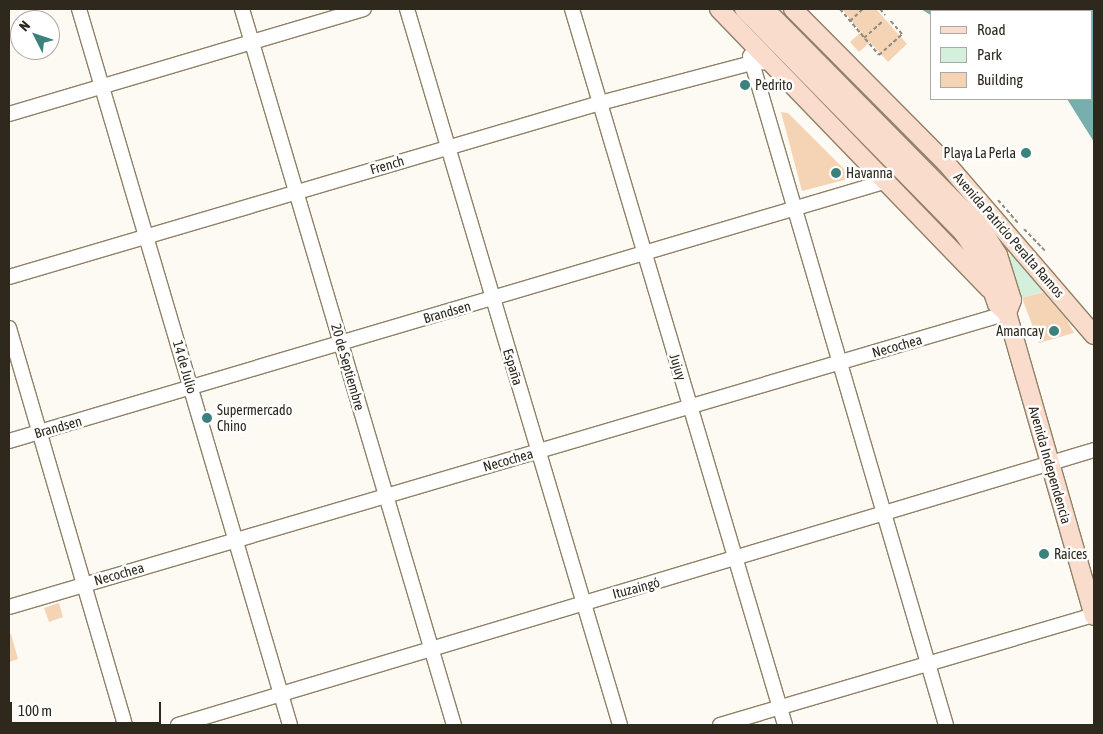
<!DOCTYPE html>
<meta charset="utf-8">
<style>
body{margin:0}
#map{position:relative;width:1103px;height:734px;overflow:hidden;background:#fdfaf4;font-family:"Asap Condensed",sans-serif}
div>[style]{position:absolute}
.green>*{inset:0;background:#d4efdc}
.water>*{inset:0;background:#79aeaf}
.building>*{inset:0;background:#f5d4b5}
.path>*{height:2px;margin-top:-1px;transform-origin:0;background:repeating-linear-gradient(90deg,#908c83 0 4px,transparent 0 6.5px)}
.roads{filter:drop-shadow(1px 0 #8f8166) drop-shadow(-1px 0 #8f8166) drop-shadow(0 1px #8f8166) drop-shadow(0 -1px #8f8166)}
.minor>*{height:14px;margin:-7px;padding:0 7px;transform-origin:7px;border-radius:7px;background:#fff}
.major>*{height:18px;margin:-9px;padding:0 9px;transform-origin:9px;border-radius:9px;background:#fadccd}
.dots>*{width:14px;height:14px;translate:-50% -50%;box-sizing:border-box;border:2px solid #fff;border-radius:50%}
span{translate:-50% -50%;white-space:nowrap;text-align:center;line-height:1.15;-webkit-text-stroke:5px #fff;paint-order:stroke}
.poi-label{font-size:14px;color:#2e281d}
.left{translate:0 -50%;text-align:left}
.right{translate:-100% -50%;text-align:right}
.street-label{font-size:14px;color:#2e281d}
.frame{position:absolute;inset:0;border:10px solid #2e281d;pointer-events:none}
.legend{position:absolute;left:930px;top:10px;width:162px;height:90px;box-sizing:border-box;background:#fff;border:1px solid #aba9a5;margin:0;padding:6px 9px;list-style:none;font-size:15px;color:#2e281d}
.legend li{display:flex;align-items:center;gap:10px;height:25px}
.legend b{width:25px;border:1px solid #aba9a5}
.north{position:absolute;left:10px;top:10px;width:50px;height:50px;box-sizing:border-box;background:#fff;border:1px solid #aba9a5;border-radius:50%;rotate:311deg;font-size:14px;font-weight:700;line-height:20px;text-align:center;color:#2e281d}
.north::after{content:'';display:block;margin:auto;width:18px;height:22px;background:#3b827c;clip-path:polygon(50% 0,100% 100%,50% 72%,0 100%)}
.scale{position:absolute;left:10px;top:702px;width:151px;height:22px;box-sizing:border-box;border:2px solid #2e281d;border-top:0;padding-left:6px;font-size:15px;line-height:18px;white-space:nowrap;color:#2e281d;-webkit-text-stroke:4px #fff;paint-order:stroke}
</style>
<div id="map">
<div class="green">
<i style="clip-path:polygon(726px 9px,737px 9px,960px 238px,969px 256px)"></i>
<i style="clip-path:polygon(773px 9px,785px 9px,911px 139px,895px 133px)"></i>
<i style="clip-path:polygon(1012px 252px,1044px 291px,1019px 299px,1009px 257px)"></i>
</div>
<div class="water">
<i style="clip-path:polygon(921px 9px,1001px 9px,932px 11px,932px 16px)"></i>
<i style="clip-path:polygon(1047px 9px,1094px 9px,1094px 142px,1067px 99px,1092px 99px,1092px 11px)"></i>
</div>
<div class="building">
<i style="clip-path:polygon(842px 9px,876px 9px,907px 44px,888px 62px,870px 42px,859px 52px,850px 42px,861px 32px)"></i>
<i style="clip-path:polygon(781px 112px,788px 113px,848px 173px,848px 179px,802px 191px)"></i>
<i style="clip-path:polygon(1043px 292px,1067px 320px,1074px 333px,1039px 343px,1022px 298px)"></i>
<i style="clip-path:polygon(59px 603px,63px 617px,49px 622px,44px 608px)"></i>
<i style="clip-path:polygon(11px 634px,18px 659px,9px 662px,9px 635px)"></i>
</div>
<div class="path">
<i style="left:840px;top:9px;width:60px;rotate:49.7deg"></i>
<i style="left:879px;top:55px;width:31px;rotate:-42deg"></i>
<i style="left:902px;top:34px;width:18px;rotate:-131deg"></i>
<i style="left:880px;top:9px;width:8px;rotate:50deg"></i>
<i style="left:850px;top:21px;width:18px;rotate:-43deg"></i>
<i style="left:864px;top:38px;width:24px;rotate:-42deg"></i>
<i style="left:998px;top:200px;width:30px;rotate:49deg"></i>
<i style="left:1024px;top:229px;width:30px;rotate:46deg"></i>
</div>
<div class="roads">
<div class="minor">
<i style="left:79px;top:9px;width:746px;rotate:73.58deg"></i>
<i style="left:242px;top:9px;width:747px;rotate:73.51deg"></i>
<i style="left:407px;top:9px;width:747px;rotate:73.43deg"></i>
<i style="left:572px;top:9px;width:747px;rotate:73.43deg"></i>
<i style="left:750px;top:56px;width:697px;rotate:73.67deg"></i>
<i style="left:9px;top:114px;width:370px;rotate:-16.5deg"></i>
<i style="left:9px;top:277px;width:616px;rotate:-16.41deg"></i>
<i style="left:600px;top:103px;width:156px;rotate:-14.8deg"></i>
<i style="left:751px;top:63px;width:17px;rotate:-3deg"></i>
<i style="left:9px;top:328px;width:414px;rotate:73.7deg"></i>
<i style="left:9px;top:441px;width:913px;rotate:-16.49deg"></i>
<i style="left:9px;top:607px;width:1040px;rotate:-16.41deg"></i>
<i style="left:178px;top:725px;width:956px;rotate:-16.71deg"></i>
<i style="left:720px;top:725px;width:390px;rotate:-16.4deg"></i>
</div>
<div class="major">
<i style="left:719px;top:9px;width:389px;rotate:46deg"></i>
<i style="left:744px;top:9px;width:315px;rotate:45.6deg"></i>
<i style="left:964px;top:234px;width:30px;rotate:56deg"></i>
<i style="left:981px;top:259px;width:48px;rotate:70.4deg"></i>
<i style="left:997px;top:304px;width:13px;rotate:42deg"></i>
<i style="left:765px;top:9px;width:308px;rotate:45.4deg"></i>
<i style="left:981px;top:228px;width:32px;rotate:58deg"></i>
<i style="left:998px;top:255px;width:47px;rotate:72.7deg"></i>
<i style="left:1012px;top:300px;width:14px;rotate:111deg"></i>
<i style="left:793px;top:9px;width:217px;rotate:45.2deg"></i>
<i style="left:946px;top:163px;width:227px;rotate:49.3deg"></i>
<i style="left:1007px;top:313px;width:315px;rotate:74deg"></i>
</div>
</div>
<div class="dots">
<i style="left:745px;top:85px;background:#3b827c"></i>
<i style="left:1026px;top:153px;background:#3b827c"></i>
<i style="left:836px;top:173px;background:#3b827c"></i>
<i style="left:1054px;top:331px;background:#3b827c"></i>
<i style="left:207px;top:418px;background:#3b827c"></i>
<i style="left:1044px;top:554px;background:#3b827c"></i>
</div>
<div class="poi-label">
<span class="left" style="left:755px;top:85px">Pedrito</span>
<span class="right" style="left:1016px;top:153px">Playa La Perla</span>
<span class="left" style="left:846px;top:173px">Havanna</span>
<span class="right" style="left:1044px;top:331px">Amancay</span>
<span class="left" style="left:217px;top:418px">Supermercado<br>Chino</span>
<span class="left" style="left:1054px;top:554px">Raices</span>
</div>
<div class="street-label">
<span style="left:387px;top:165px;rotate:-16deg">French</span>
<span style="left:1009px;top:235px;rotate:49deg">Avenida Patricio Peralta Ramos</span>
<span style="left:447px;top:312px;rotate:-16deg">Brandsen</span>
<span style="left:897px;top:346px;rotate:-16deg">Necochea</span>
<span style="left:185px;top:367px;rotate:74deg">14 de Julio</span>
<span style="left:348px;top:367px;rotate:74deg">20 de Septiembre</span>
<span style="left:513px;top:367px;rotate:73deg">España</span>
<span style="left:678px;top:367px;rotate:73deg">Jujuy</span>
<span style="left:58px;top:427px;rotate:-16deg">Brandsen</span>
<span style="left:508px;top:460px;rotate:-16deg">Necochea</span>
<span style="left:1050px;top:465px;rotate:74deg">Avenida Independencia</span>
<span style="left:119px;top:574px;rotate:-16deg">Necochea</span>
<span style="left:636px;top:588px;rotate:-15deg">Ituzaingó</span>
</div>
<div class="frame"></div>
<ul class="legend">
<li><b style="height:6px;background:#fadccd"></b>Road</li>
<li><b style="height:14px;background:#d4efdc"></b>Park</li>
<li><b style="height:14px;background:#f5d4b5"></b>Building</li>
</ul>
<div class="north">N</div>
<div class="scale">100 m</div>
</div>
